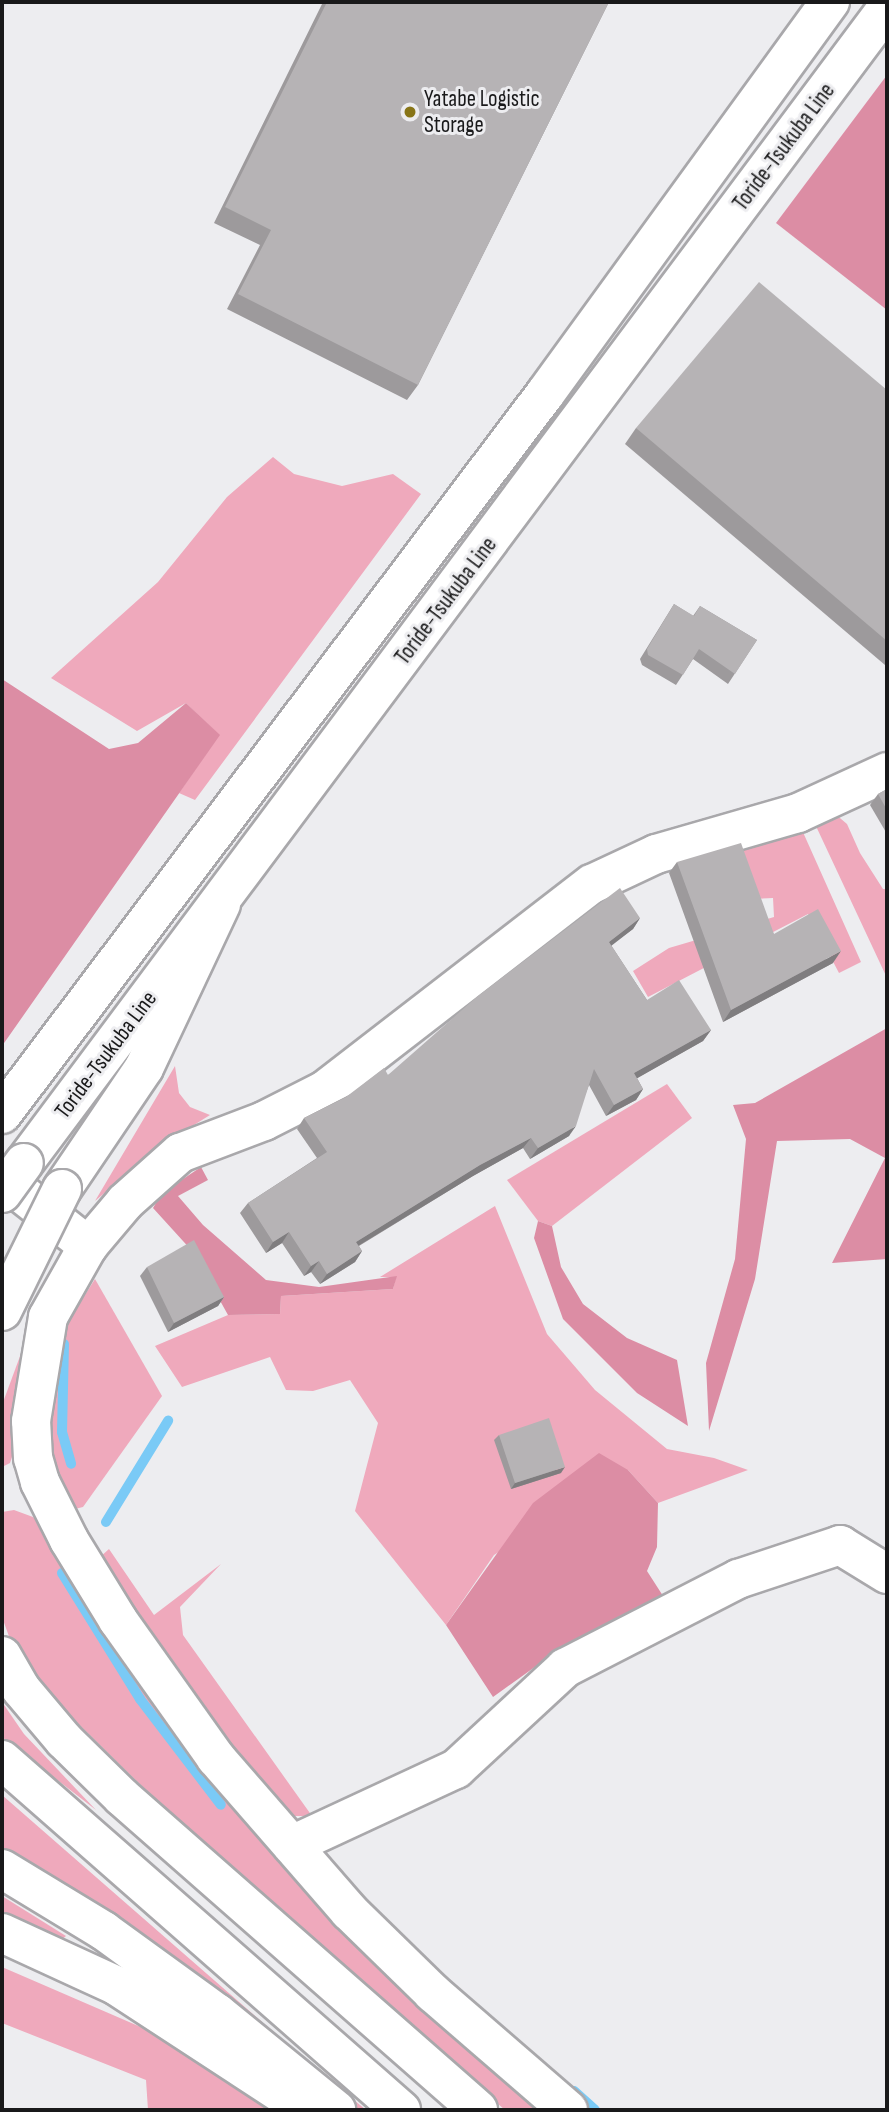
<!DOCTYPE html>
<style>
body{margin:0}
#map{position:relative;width:889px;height:2112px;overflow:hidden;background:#ededf0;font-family:"Sofia Sans Condensed",sans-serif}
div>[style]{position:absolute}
.green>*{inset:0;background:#efa9bc}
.forest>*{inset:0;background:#dc8da4}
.stream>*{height:10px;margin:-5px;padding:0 5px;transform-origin:5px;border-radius:5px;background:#7acaf6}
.roads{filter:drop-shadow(2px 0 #a9a8ab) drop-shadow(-2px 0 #a9a8ab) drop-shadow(0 2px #a9a8ab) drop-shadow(0 -2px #a9a8ab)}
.street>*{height:38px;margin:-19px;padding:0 19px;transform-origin:19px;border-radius:19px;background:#fff}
.primary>*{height:38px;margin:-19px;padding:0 19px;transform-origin:19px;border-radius:19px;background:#fff}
.highway>*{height:38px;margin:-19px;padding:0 19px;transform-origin:19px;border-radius:19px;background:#fff}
.bridges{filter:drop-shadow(2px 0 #a9a8ab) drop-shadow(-2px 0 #a9a8ab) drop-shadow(0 2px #a9a8ab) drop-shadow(0 -2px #a9a8ab)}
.primary-bridge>*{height:38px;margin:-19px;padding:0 19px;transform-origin:19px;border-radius:19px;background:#fff}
.highway-bridge>*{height:38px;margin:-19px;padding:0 19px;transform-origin:19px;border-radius:19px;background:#fff}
.wall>*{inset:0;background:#9d9a9c}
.shaded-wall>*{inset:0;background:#7f7d7f}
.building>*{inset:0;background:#b6b3b5}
.dots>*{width:19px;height:19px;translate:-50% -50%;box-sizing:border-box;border:4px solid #ededf0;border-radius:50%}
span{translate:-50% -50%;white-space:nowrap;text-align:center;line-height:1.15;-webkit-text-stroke:6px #ededf0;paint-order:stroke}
.poi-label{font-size:23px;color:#19191a}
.left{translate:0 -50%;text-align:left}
.street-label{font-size:23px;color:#19191a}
.frame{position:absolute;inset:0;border:4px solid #19191a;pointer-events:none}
</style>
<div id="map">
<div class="green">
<i style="clip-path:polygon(273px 457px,294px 474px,342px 486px,393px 474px,421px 494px,195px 800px,179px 793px,219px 735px,186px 703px,137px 731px,51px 678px,158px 582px,227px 497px)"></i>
<i style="clip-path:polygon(834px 813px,847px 824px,860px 853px,883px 889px,887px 889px,887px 978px,815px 824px)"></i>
<i style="clip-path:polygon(802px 830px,861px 962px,839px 973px,808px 914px,648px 997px,633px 971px,669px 948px,774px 917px,773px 898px,750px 899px,736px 846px)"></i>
<i style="clip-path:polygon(175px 1066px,179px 1093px,190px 1107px,210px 1115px,162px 1145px,95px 1201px)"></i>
<i style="clip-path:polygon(667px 1084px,692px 1118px,552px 1226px,538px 1221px,507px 1180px)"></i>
<i style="clip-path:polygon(495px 1206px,547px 1334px,595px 1390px,667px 1449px,714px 1458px,748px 1470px,658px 1503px,628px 1470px,494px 1555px,446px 1625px,355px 1511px,378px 1423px,350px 1380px,313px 1391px,286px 1390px,270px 1357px,182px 1387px,155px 1346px,228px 1315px,280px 1314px,281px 1296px,393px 1289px,396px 1277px,380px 1277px)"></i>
<i style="clip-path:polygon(95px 1279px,162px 1396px,83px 1507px,71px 1510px,56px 1469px,47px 1407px,57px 1339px)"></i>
<i style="clip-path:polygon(33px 1321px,22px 1426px,10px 1463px,2px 1467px,2px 1405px)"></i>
<i style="clip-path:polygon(14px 1510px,33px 1517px,54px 1535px,244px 1820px,304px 1890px,544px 2110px,505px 2110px,207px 1850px,60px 1706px,11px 1642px,2px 1617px,2px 1512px)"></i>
<i style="clip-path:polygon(109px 1549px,154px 1615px,221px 1564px,180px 1607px,183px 1635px,312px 1816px,287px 1816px,183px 1685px,99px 1558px)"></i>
<i style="clip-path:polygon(2px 1702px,24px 1734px,96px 1810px,2px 1737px)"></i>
<i style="clip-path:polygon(2px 1795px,308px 2062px,366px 2110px,351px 2110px,2px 1852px)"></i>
<i style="clip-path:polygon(2px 1896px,66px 1936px,60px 1941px,2px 1919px)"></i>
<i style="clip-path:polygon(2px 1967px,143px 2028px,274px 2110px,148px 2110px,146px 2080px,2px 2023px)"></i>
</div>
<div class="forest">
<i style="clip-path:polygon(887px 75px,887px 310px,776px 223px)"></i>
<i style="clip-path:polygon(2px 679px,109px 749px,138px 743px,186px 703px,220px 735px,2px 1046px)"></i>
<i style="clip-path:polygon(887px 1028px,887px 1259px,832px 1263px,885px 1158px,850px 1139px,777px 1141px,755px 1279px,709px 1431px,706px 1363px,735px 1259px,746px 1139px,733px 1105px,755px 1103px)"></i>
<i style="clip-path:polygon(201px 1167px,208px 1180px,178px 1196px,203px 1225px,266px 1280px,319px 1287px,397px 1276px,393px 1289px,281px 1296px,280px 1314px,228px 1315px,193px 1252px,153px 1208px,162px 1193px)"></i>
<i style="clip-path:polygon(538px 1221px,552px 1226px,561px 1267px,583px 1304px,627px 1338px,677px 1360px,688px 1426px,637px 1393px,563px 1319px,534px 1238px)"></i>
<i style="clip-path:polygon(599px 1453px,628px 1470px,658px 1503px,657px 1547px,647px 1571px,665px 1599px,553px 1654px,493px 1697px,446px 1625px,533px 1503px)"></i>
</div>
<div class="stream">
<i style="left:64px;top:1344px;width:88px;rotate:91.3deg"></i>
<i style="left:62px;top:1432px;width:33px;rotate:74deg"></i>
<i style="left:106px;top:1522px;width:119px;rotate:-58.5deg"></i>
<i style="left:62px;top:1573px;width:148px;rotate:58.2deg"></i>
<i style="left:140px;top:1699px;width:133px;rotate:52.6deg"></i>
<i style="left:574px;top:2091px;width:28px;rotate:42deg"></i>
</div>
<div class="roads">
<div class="street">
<i style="left:2px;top:1178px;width:110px;rotate:38.3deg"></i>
<i style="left:292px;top:1845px;width:181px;rotate:-24.9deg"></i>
<i style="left:456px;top:1769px;width:149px;rotate:-42.8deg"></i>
<i style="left:565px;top:1668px;width:195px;rotate:-27.2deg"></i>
<i style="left:738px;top:1579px;width:108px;rotate:-18.4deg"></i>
<i style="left:840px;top:1545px;width:55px;rotate:31.7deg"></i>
<i style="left:568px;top:2110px;width:179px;rotate:-139.1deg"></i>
<i style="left:433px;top:1993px;width:117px;rotate:-135.7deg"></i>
<i style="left:349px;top:1911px;width:203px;rotate:-131deg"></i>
<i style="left:216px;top:1758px;width:169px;rotate:-125.4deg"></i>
<i style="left:118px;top:1620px;width:94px;rotate:-121.5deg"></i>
<i style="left:69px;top:1540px;width:65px;rotate:-116.6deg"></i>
<i style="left:40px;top:1482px;width:25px;rotate:-106deg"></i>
<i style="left:33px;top:1458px;width:37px;rotate:-93deg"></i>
<i style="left:31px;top:1421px;width:105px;rotate:-80.7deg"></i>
<i style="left:48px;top:1317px;width:81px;rotate:-60.6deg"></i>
<i style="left:88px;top:1246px;width:57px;rotate:-49.9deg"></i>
<i style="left:125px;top:1202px;width:74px;rotate:-41.7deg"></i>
<i style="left:180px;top:1153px;width:90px;rotate:-20.9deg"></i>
<i style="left:264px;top:1121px;width:68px;rotate:-26.9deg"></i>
<i style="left:325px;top:1090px;width:337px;rotate:-37.7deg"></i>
<i style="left:592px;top:884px;width:71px;rotate:-25.1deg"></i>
<i style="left:656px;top:854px;width:148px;rotate:-16.1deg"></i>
<i style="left:798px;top:813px;width:98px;rotate:-24.7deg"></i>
</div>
<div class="primary">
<i style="left:2px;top:1114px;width:902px;rotate:-52.98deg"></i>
<i style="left:545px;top:394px;width:485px;rotate:-54deg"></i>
<i style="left:24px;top:1163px;width:1442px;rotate:-53.23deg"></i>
</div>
<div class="highway">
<i style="left:62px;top:1189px;width:146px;rotate:-55.9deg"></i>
<i style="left:144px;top:1068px;width:181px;rotate:-64.8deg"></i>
<i style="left:2px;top:1656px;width:38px;rotate:60deg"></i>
<i style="left:21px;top:1689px;width:67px;rotate:49.9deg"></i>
<i style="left:64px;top:1740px;width:81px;rotate:44.5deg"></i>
<i style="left:122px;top:1797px;width:474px;rotate:41.3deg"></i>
<i style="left:2px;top:1760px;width:531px;rotate:41.26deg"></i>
<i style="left:2px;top:1869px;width:119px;rotate:31.3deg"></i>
<i style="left:104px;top:1931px;width:140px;rotate:36deg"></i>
<i style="left:217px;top:2013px;width:154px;rotate:39.2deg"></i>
<i style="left:2px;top:1933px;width:127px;rotate:24.7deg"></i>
<i style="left:117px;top:1986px;width:214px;rotate:33.2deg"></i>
</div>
</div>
<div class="bridges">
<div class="primary-bridge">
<i style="left:2px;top:1193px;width:37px;rotate:-54deg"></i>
</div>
<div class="highway-bridge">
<i style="left:2px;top:1311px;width:136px;rotate:-63.8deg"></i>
</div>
</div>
<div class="wall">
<i style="clip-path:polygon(323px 2px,609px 2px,418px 385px,407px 400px,227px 309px,260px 245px,214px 223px)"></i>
<i style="clip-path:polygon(887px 390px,887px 662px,885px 665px,625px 444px,636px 428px)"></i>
<i style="clip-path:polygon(674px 604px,693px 616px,700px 606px,757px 640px,728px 684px,693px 659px,676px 685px,642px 665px,640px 659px)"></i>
<i style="clip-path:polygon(887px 789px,887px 834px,870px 805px,878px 794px)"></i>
<i style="clip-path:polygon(677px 862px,774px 934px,833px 963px,723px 1022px,669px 873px)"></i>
<i style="clip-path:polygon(640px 918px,633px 929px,611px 945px,647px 1000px,711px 1030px,703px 1041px,637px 1078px,643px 1089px,636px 1100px,606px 1116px,589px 1085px,569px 1136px,530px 1159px,523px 1148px,473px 1176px,359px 1246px,362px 1251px,355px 1262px,320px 1284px,311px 1272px,304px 1276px,282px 1243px,266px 1253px,240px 1213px,248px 1203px,317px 1158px,297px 1129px,304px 1118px,388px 1075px)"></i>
<i style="clip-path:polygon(147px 1267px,224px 1297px,218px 1306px,168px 1332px,140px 1276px)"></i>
<i style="clip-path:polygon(499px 1435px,561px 1473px,511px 1489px,494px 1440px)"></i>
</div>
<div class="shaded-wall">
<i style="clip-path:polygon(640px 918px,633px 929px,602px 953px,609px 942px)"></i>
<i style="clip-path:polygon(841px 951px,833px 963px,723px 1022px,731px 1010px)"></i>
<i style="clip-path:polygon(711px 1030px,703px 1041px,627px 1084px,634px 1073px)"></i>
<i style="clip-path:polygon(643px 1089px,636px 1100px,606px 1116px,614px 1105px)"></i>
<i style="clip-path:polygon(576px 1126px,569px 1136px,530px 1159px,538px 1148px)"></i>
<i style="clip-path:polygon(531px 1138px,523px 1148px,473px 1176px,348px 1252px,356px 1242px,480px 1165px)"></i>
<i style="clip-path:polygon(289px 1232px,282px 1243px,266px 1253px,273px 1242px)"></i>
<i style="clip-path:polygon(362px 1251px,355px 1262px,320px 1284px,327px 1274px)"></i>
<i style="clip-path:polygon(319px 1261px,311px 1272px,304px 1276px,311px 1266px)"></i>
<i style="clip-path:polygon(224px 1297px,218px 1306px,168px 1332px,174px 1323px)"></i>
<i style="clip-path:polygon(565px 1467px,561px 1473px,511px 1489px,515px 1483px)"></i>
</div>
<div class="building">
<i style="clip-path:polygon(327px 2px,609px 2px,418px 385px,238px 294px,271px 230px,225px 207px)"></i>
<i style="clip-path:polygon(759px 282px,887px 390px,887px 641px,636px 428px)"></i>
<i style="clip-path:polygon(674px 604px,694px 616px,700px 606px,757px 640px,735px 674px,699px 649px,683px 675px,648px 655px,647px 649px)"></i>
<i style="clip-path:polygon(887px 789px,887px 810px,878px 794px)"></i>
<i style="clip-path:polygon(741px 843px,774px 934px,818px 909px,841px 951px,731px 1010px,677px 862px)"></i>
<i style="clip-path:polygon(620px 888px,640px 918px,609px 942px,647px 1000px,679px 980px,711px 1030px,634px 1073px,643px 1089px,614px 1105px,594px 1069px,576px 1126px,538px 1148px,531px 1138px,480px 1165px,356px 1242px,362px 1251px,327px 1274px,319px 1261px,311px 1266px,289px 1232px,273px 1242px,248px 1203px,327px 1152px,304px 1118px,346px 1097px,384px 1068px,388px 1075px,478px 996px)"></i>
<i style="clip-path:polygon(194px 1240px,224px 1297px,174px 1323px,147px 1267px)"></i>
<i style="clip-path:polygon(549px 1418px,565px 1467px,515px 1483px,499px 1435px)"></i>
</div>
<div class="dots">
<i style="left:410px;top:112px;background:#887518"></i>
</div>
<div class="poi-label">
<span class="left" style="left:424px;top:112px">Yatabe Logistic<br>Storage</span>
</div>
<div class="street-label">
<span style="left:784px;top:147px;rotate:-53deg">Toride-Tsukuba Line</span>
<span style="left:446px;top:601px;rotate:-53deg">Toride-Tsukuba Line</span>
<span style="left:106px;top:1055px;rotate:-53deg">Toride-Tsukuba Line</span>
</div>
<div class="frame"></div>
</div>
